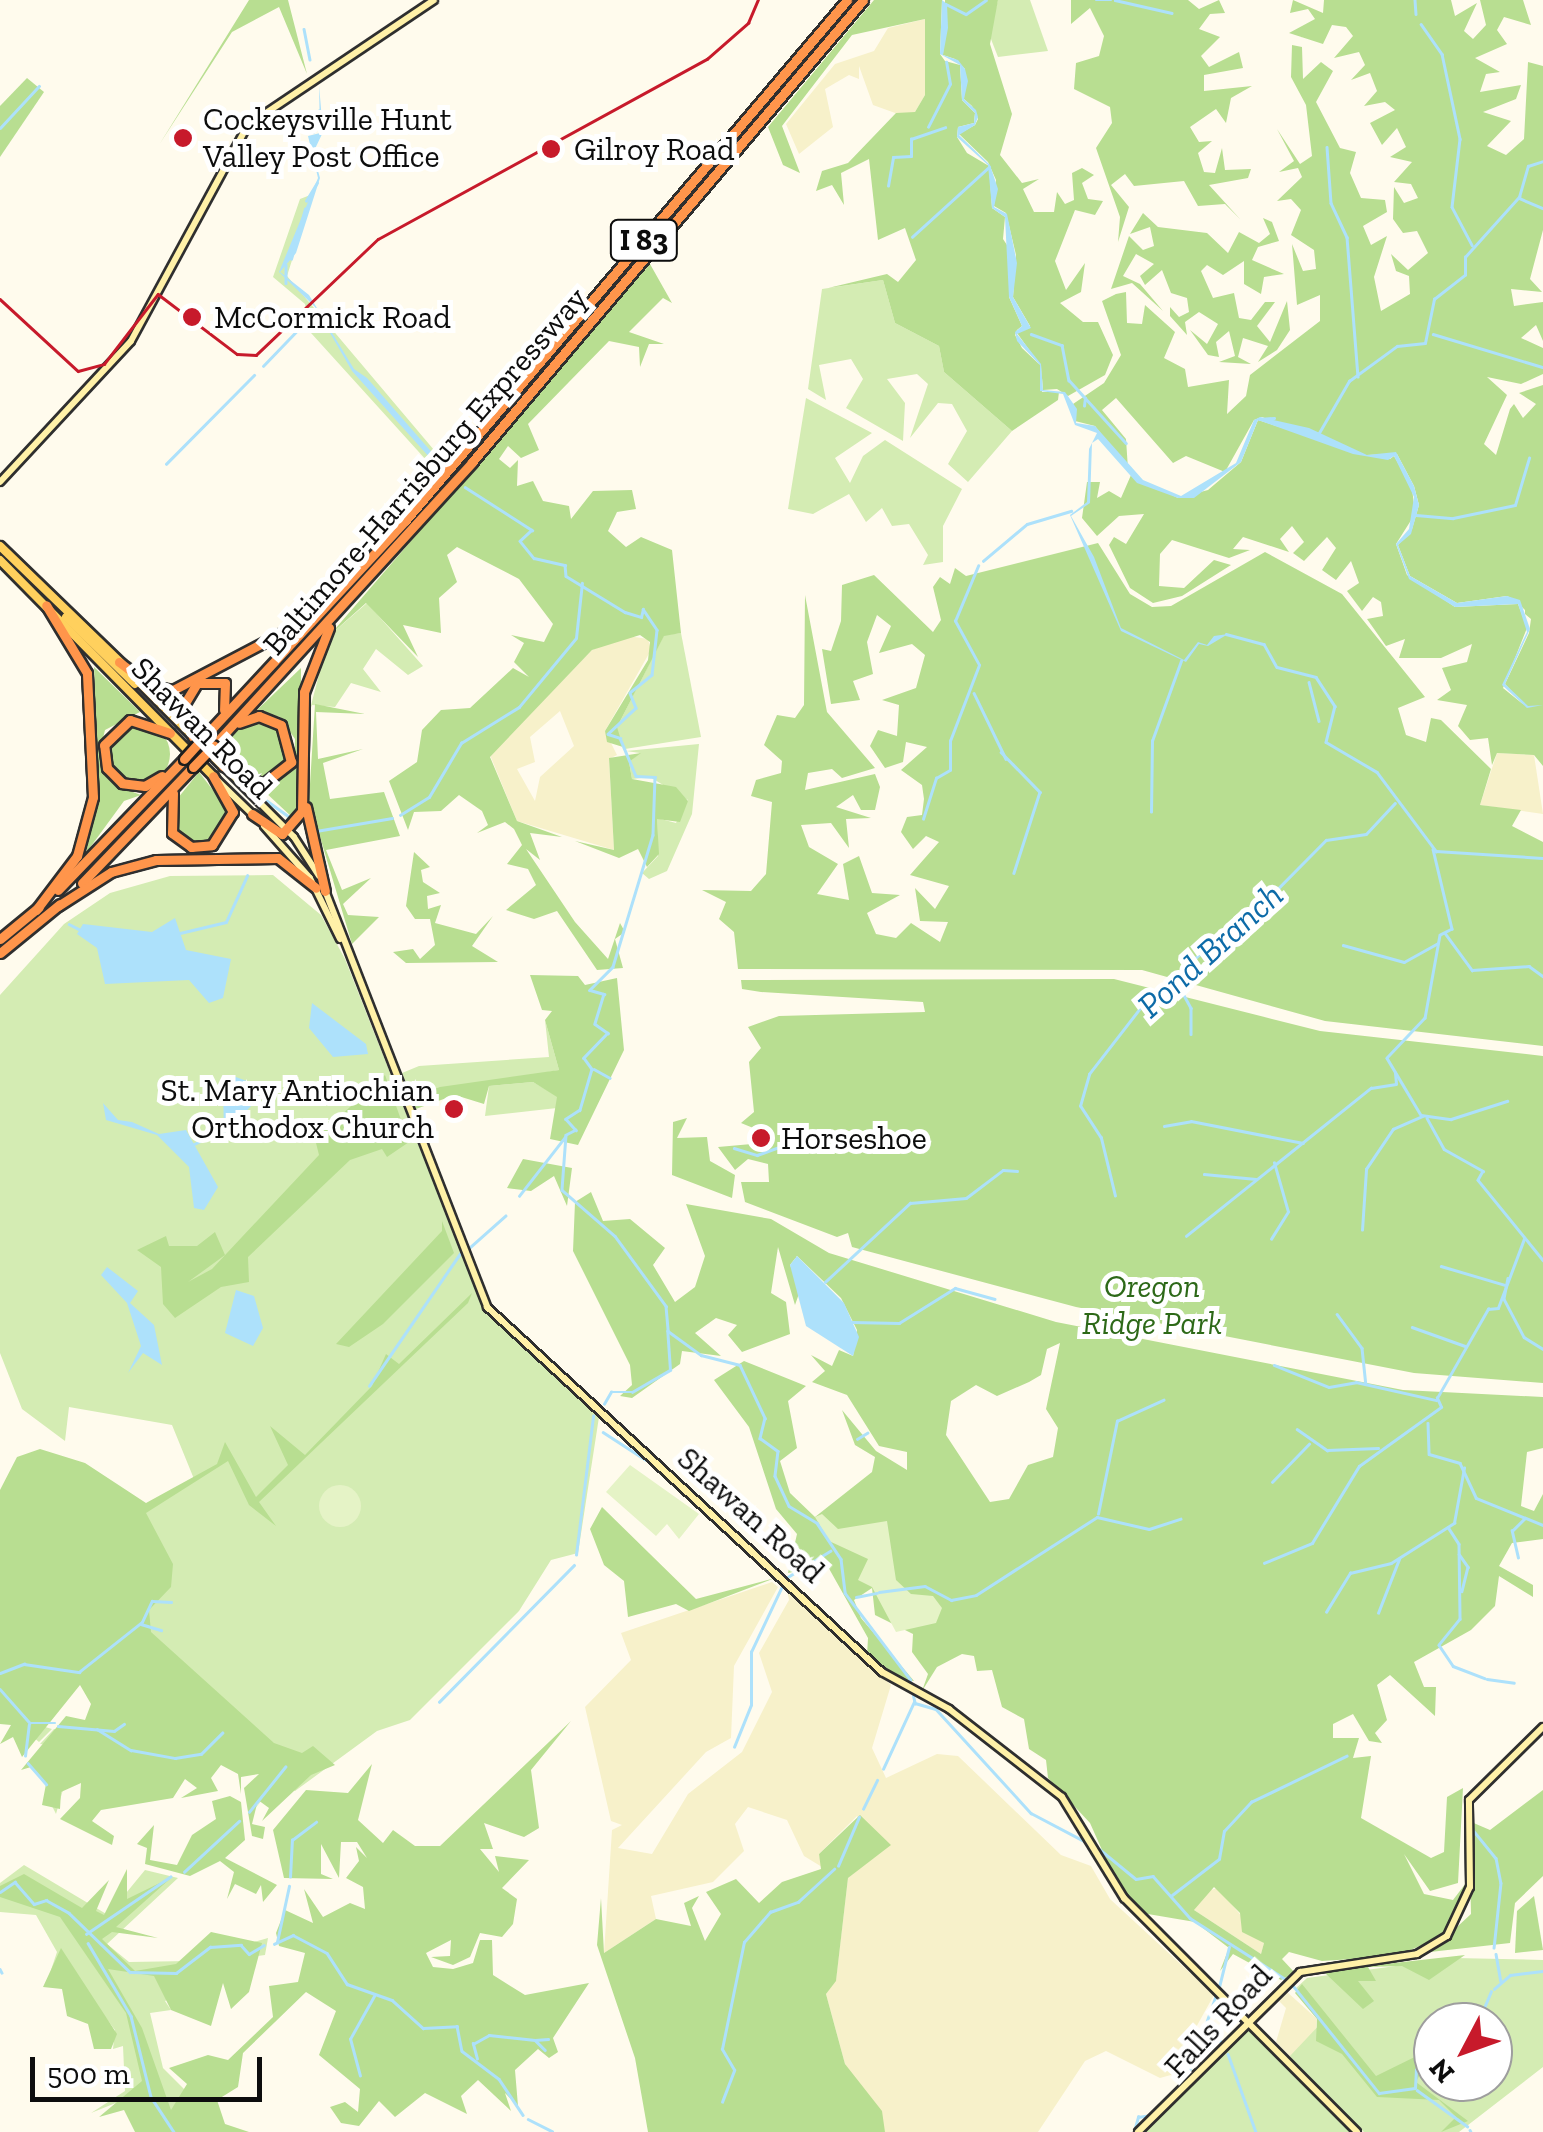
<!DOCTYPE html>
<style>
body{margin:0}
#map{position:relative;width:1543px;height:2132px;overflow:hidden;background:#fffbed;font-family:"Zilla Slab",serif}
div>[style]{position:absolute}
.farmland>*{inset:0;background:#f7f1ca}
.green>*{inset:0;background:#d4ecb3}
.forest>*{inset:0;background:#b8de91}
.round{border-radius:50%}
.pitch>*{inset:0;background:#e5f3c6}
.water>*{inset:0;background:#ade1fb}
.stream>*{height:2.5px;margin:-1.25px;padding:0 1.25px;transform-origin:1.25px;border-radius:1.25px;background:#ade1fb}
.roads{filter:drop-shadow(2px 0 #2f2f2f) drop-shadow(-2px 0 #2f2f2f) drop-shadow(0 2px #2f2f2f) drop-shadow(0 -2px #2f2f2f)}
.secondary>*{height:6px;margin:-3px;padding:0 3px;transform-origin:3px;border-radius:3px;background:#fff1a8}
.primary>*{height:8px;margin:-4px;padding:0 4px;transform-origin:4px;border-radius:4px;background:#ffd05d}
.highway>*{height:9px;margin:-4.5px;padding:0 4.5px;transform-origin:4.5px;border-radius:4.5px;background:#ff954b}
.tram>*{height:2.5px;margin:-1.25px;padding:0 1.25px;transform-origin:1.25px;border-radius:1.25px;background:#c71a2b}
.bridges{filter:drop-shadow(2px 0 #1e1e1e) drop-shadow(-2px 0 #1e1e1e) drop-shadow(0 2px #1e1e1e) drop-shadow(0 -2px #1e1e1e)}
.highway-bridge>*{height:9px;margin:-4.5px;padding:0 4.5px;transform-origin:4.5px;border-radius:4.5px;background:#ff954b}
.dots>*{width:28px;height:28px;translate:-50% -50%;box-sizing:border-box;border:5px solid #fff;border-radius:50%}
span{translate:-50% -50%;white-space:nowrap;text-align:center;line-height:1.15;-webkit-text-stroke:10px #fff;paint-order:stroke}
.shield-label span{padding:2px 8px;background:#fff;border:2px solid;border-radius:8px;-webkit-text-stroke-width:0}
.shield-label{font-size:30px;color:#0d0d0d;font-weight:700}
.poi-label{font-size:32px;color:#0d0d0d}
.left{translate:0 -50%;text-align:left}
.right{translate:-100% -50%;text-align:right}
.street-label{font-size:32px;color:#0d0d0d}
.park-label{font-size:32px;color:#2d6918;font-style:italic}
.water-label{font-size:35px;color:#0d6ba8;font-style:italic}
.north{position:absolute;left:1413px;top:2002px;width:100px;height:100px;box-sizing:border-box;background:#fff;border:2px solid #9e9e9e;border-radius:50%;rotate:229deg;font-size:28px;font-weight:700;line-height:40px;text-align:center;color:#0d0d0d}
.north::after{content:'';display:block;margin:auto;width:35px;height:45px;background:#c71a2b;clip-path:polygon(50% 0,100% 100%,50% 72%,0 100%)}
.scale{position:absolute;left:30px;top:2057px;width:232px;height:45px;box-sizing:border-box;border:5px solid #0d0d0d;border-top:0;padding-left:12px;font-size:30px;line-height:35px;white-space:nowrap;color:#0d0d0d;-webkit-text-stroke:8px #fff;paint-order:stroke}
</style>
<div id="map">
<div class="farmland">
<i style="clip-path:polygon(925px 19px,925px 95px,915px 112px,909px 118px,873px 105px,859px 66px,859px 79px,849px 75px,825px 89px,833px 127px,799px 154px,786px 124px,835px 64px,874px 51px,888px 28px)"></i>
<i style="clip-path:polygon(evenodd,628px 636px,648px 639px,651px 650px,605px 731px,617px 755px,609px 759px,614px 850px,517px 821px,490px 755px,592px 650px,628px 636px,560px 711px,574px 746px,540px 777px,535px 801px,517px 769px,535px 762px,530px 737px,560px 711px)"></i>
<i style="clip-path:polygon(1497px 753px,1534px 755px,1543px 814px,1480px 805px)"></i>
<i style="clip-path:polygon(772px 1582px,778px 1587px,734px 1666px,731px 1738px,706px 1752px,618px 1848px,652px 1854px,688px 1794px,742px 1752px,772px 1692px,759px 1653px,789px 1600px,786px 1585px,891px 1685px,872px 1748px,886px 1778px,937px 1754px,958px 1756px,1061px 1855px,1091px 1866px,1110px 1899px,1214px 1995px,1189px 2040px,1185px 2071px,1160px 2078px,1106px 2051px,1085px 2061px,1038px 2132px,885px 2132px,845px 2064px,826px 1994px,836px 1980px,848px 1878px,878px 1852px,857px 1816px,819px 1854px,822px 1867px,804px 1856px,787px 1820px,748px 1807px,735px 1824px,744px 1851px,713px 1882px,651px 1896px,656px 1919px,604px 1953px,612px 1830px,622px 1825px,611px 1821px,585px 1707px,631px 1660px,621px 1633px)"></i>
<i style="clip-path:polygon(1218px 1888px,1264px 1943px,1261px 1954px,1194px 1910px,1200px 1893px)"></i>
<i style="clip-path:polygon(1286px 1991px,1317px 2019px,1315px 2036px,1364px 2132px,1276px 2042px,1286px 2008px,1277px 1999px)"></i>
</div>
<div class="green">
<i style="clip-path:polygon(998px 0,1030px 0,1048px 51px,998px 57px,989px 34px)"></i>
<i style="clip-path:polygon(313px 194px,287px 276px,445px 463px,437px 472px,311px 333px,305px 304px,273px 277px,300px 199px)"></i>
<i style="clip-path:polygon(883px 280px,895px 323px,939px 346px,944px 372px,1012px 431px,968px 482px,948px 464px,967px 431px,952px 404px,938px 403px,910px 438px,928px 384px,917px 374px,887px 379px,905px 403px,903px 441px,846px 408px,863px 379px,851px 359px,819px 365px,826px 400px,808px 389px,822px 289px)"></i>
<i style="clip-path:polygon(806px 398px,872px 433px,835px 458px,850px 483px,863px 456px,885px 440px,962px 489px,943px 526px,943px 562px,923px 565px,928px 555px,909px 524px,892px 526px,882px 508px,866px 522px,849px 494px,813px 514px,788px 509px)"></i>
<i style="clip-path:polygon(367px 603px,423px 666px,408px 675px,376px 649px,363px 669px,381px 692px,351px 683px,335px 707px,312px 705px,309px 713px,329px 636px)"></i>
<i style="clip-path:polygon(681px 633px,701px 737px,625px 749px,616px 729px,664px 635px)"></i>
<i style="clip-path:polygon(699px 744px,692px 814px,667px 871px,649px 879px,642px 873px,658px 856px,657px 818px,676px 823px,688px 800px,650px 777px,632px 779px,629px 762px,640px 753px,626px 751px)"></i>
<i style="clip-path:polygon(273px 875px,321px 915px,345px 959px,480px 1300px,599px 1417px,578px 1553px,551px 1560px,519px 1611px,410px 1720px,377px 1731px,295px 1791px,280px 1778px,249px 1816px,285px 1768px,75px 1748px,56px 1814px,47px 1796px,67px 1747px,40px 1744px,54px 1729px,75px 1732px,112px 1694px,89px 1671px,35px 1724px,52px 1729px,39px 1742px,20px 1726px,24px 1481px,80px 1470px,149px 1508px,194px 1479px,172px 1425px,69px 1407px,65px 1441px,22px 1409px,0 1353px,0 995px,64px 924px,110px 893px,170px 876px)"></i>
<i style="clip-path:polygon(545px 1020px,559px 1070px,409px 1098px,402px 1073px,419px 1066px,549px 1057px)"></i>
<i style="clip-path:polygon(533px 1082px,557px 1096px,557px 1108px,485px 1116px,489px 1086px)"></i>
<i style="clip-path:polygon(24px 1865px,108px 1915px,145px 1870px,178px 1878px,107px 1944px,129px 1962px,189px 1961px,268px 1938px,265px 1955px,243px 1958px,165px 2001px,171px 2010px,150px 2013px,163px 2068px,193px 2098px,159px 2132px,128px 2098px,91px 2113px,125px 2091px,123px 2046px,113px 2049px,115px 2030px,60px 1957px,51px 1970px,57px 1952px,36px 1915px,0 1912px,0 1883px)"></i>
<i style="clip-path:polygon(evenodd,1455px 1958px,1543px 1960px,1543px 2067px,1459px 2132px,1364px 2132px,1321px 2088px,1360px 2132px,1138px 2132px,1251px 2024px,1313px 2087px,1290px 2056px,1324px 2020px,1295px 1989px,1307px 1978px,1455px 1958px,1433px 2022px,1493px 2022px,1493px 2082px,1433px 2082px,1433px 2022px)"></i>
</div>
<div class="forest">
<i style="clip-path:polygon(249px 0,288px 0,307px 74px,279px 7px,232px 32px,159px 145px)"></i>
<i style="clip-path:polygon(874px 0,942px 0,940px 54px,945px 61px,960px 65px,962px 100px,975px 113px,974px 123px,958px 127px,957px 137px,967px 153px,989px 166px,992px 208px,1005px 217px,1003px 239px,1013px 254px,1009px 297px,1022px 326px,1017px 330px,1015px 335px,1022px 348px,1040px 365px,1017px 333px,1030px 326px,1013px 297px,1016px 255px,1006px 213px,994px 206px,996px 180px,988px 162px,959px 134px,975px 125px,978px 119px,972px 106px,964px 99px,965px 69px,955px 59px,943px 55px,945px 0,998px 0,990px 44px,1012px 114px,1000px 155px,1022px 183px,1039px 179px,1023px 189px,1034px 212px,1054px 212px,1057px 192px,1065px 204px,1074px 200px,1072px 173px,1082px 168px,1094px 175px,1082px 183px,1088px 199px,1103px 201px,1095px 215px,1075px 210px,1055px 261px,1066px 290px,1085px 263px,1081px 292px,1060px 303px,1083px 322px,1098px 322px,1113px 355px,1105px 375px,1068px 396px,1057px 389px,1043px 390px,1041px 366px,1042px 392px,1059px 392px,1058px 400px,1012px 431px,944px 372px,939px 346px,895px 323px,883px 280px,828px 288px,887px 274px,898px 282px,916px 260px,905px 228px,878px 240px,869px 159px,841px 173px,844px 205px,832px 185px,816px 191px,822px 171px,848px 163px,896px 113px,915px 112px,925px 95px,925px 19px,852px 35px,782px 126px,800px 173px,783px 165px,768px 127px)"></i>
<i style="clip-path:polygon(1071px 0,1188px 0,1199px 9px,1219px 0,1225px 13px,1210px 14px,1199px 29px,1220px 37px,1201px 56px,1209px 67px,1239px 52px,1243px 68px,1204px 75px,1204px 91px,1252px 86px,1231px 98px,1226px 123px,1216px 109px,1190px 127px,1199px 142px,1212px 141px,1198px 153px,1204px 172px,1215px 173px,1222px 148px,1225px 170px,1251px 169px,1248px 178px,1209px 185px,1240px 219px,1225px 204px,1198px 206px,1184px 181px,1134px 186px,1125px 174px,1111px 185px,1129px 207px,1118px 242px,1120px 217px,1096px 148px,1112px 123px,1110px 107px,1074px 89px,1076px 63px,1099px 56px,1104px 36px,1090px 8px,1071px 24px)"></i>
<i style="clip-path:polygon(evenodd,1293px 0,1323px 13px,1324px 0,1451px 0,1455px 16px,1477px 3px,1464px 31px,1473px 39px,1486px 25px,1480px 0,1523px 0,1531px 25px,1504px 17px,1497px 30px,1507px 44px,1475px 58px,1500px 72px,1486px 74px,1480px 92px,1521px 85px,1516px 99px,1483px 112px,1511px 121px,1487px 146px,1506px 155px,1524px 139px,1528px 62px,1543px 66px,1543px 230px,1530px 279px,1542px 292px,1511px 289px,1514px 306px,1543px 302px,1543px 341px,1536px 325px,1521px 338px,1543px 348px,1543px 374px,1521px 384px,1487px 377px,1507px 395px,1484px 444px,1496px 455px,1510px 409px,1514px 404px,1523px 418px,1536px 404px,1519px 393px,1543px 385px,1543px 766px,1534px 755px,1497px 753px,1492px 765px,1488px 738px,1470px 740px,1458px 726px,1467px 705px,1437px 700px,1451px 690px,1442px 668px,1467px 662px,1472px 644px,1441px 658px,1399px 658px,1405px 639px,1386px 646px,1367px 619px,1383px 616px,1381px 602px,1373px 597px,1362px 611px,1347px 591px,1359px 583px,1351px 561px,1336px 580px,1322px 570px,1336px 548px,1327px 537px,1304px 561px,1293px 553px,1304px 542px,1292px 526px,1280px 539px,1289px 552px,1243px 537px,1233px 549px,1250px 550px,1229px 558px,1172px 540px,1160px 554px,1159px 586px,1184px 588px,1214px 560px,1231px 565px,1182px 596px,1153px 603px,1130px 588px,1109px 545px,1114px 537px,1126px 544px,1144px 514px,1119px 516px,1097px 536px,1082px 518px,1087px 482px,1100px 482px,1097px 498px,1109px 491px,1121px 498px,1131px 475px,1178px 498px,1208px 490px,1241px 462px,1258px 420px,1366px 455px,1262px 417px,1254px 420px,1225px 472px,1186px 456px,1173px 463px,1116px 398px,1102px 410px,1126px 439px,1128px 469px,1095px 426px,1075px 421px,1073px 404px,1104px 383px,1121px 355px,1102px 301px,1116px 294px,1126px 292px,1127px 323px,1142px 324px,1145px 305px,1175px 332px,1164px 358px,1185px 369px,1188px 387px,1229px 380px,1227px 414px,1246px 396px,1250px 375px,1320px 321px,1320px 295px,1297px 305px,1292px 244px,1303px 271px,1316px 269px,1314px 250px,1291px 235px,1301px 210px,1291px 199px,1277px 201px,1302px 177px,1298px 168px,1279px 172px,1294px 161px,1277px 129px,1300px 164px,1312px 156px,1306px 105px,1291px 77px,1292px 45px,1302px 47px,1303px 79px,1321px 62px,1333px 71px,1316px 102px,1340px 148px,1356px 152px,1350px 173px,1361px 198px,1385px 200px,1387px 212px,1363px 226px,1371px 245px,1387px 236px,1374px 277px,1381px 311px,1410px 294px,1409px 276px,1396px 271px,1391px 254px,1408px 270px,1428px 253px,1417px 231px,1403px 233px,1393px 219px,1394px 187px,1404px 203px,1418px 198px,1411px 184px,1394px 182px,1412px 162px,1390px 157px,1406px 147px,1397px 128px,1382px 145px,1370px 123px,1395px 110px,1385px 102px,1364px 106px,1377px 91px,1370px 73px,1351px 80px,1365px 65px,1359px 52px,1334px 58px,1353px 36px,1346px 27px,1332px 25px,1323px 44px,1289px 33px,1315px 19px,1308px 9px,1290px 13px,1293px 0,1397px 454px,1414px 486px,1419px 505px,1412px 529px,1398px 545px,1410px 576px,1457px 603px,1507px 596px,1515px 600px,1525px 610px,1525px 614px,1531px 619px,1529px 633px,1505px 684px,1524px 705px,1503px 688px,1527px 628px,1518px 604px,1455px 607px,1407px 575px,1396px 544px,1415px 514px,1412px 488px,1394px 456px,1390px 459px,1366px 455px,1397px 454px)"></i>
<i style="clip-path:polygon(27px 78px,44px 92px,0 157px,0 106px)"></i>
<i style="clip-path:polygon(1143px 213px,1158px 227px,1207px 233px,1228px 253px,1239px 232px,1259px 243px,1270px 234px,1263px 218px,1272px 222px,1279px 241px,1258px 247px,1252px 260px,1284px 274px,1264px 277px,1261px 294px,1244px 284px,1244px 261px,1223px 275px,1207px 265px,1201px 271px,1213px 298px,1234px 293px,1239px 318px,1251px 320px,1265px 302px,1275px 302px,1257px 326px,1270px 342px,1287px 301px,1290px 330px,1277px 350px,1258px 362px,1268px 346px,1243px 338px,1238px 357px,1251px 364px,1219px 362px,1235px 356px,1229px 331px,1216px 342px,1219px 357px,1208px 355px,1190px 330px,1207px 344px,1218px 324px,1199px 312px,1185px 322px,1187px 335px,1170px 316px,1170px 307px,1179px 317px,1189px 312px,1187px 298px,1171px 293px,1162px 270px,1145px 285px,1140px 276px,1154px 264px,1136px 254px,1123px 276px,1140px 284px,1163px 311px,1132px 283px,1111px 289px,1129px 236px,1143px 250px,1154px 246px,1150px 227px,1130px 234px)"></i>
<i style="clip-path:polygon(650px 264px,672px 303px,663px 298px,629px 332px,664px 344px,649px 344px,640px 367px,639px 347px,609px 341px,528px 424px,539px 450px,521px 458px,508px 446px,499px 459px,510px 468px,518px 460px,517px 486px,533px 481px,543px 501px,569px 506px,571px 519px,593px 491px,632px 490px,636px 509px,617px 512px,608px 531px,626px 547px,641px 537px,672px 550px,681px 633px,664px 636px,617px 727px,623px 747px,607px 742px,605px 731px,648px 660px,650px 642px,640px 635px,592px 650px,490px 757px,517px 821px,562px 837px,530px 833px,540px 860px,526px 849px,575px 922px,608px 959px,620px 923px,625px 932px,615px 939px,623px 968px,597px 970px,557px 911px,534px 919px,506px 910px,536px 885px,528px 869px,507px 864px,522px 845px,514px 829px,505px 822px,477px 833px,488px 825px,482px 811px,459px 795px,441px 811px,414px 812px,408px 830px,389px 781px,417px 762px,422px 730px,441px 710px,470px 708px,513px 668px,529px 677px,514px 662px,524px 643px,511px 635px,544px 642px,553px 624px,519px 579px,457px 547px,447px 555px,457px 582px,439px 598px,441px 633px,403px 625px,418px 657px,366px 603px,329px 636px)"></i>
<i style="clip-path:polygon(1098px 543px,1130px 594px,1152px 607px,1171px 606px,1265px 552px,1342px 594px,1425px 697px,1398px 708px,1406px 735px,1426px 742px,1431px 718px,1441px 720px,1491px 769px,1480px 805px,1521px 810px,1512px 826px,1543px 842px,1543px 1046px,1325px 1021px,1142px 970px,738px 969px,734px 932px,719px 919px,726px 902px,702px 890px,751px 891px,766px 874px,772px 802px,751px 796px,756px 780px,781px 773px,782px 761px,764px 745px,777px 715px,795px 718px,804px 705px,805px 595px,827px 712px,875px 768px,842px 778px,832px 769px,808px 773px,805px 790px,875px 774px,880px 787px,875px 810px,861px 810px,853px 795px,836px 807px,871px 818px,846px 819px,849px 848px,831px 823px,801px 825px,809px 847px,838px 864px,817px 894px,849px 900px,843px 864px,859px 856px,872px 893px,900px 895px,867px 913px,876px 934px,896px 938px,911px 923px,940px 942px,948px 922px,920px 921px,915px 888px,935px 909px,949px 886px,910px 875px,939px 842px,926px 836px,913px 849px,901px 832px,907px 817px,922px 815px,924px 799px,922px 785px,901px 770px,927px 747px,906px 742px,903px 762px,885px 768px,870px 746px,878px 730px,897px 736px,899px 705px,882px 700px,916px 688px,925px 655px,912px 644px,879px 653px,891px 626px,877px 615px,867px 642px,873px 674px,853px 681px,860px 700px,831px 704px,822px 649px,831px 651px,841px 621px,842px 585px,874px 575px,933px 632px,941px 620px,933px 587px,940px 577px,950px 584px,955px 568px,966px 576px)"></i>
<i style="clip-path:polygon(94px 667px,140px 712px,105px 730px,99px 755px,117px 786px,141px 795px,124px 801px,86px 853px,98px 791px)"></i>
<i style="clip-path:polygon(301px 668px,301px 801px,293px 818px,264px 791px,294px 769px,295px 739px,280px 717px,256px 711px)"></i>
<i style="clip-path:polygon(315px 704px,365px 714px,316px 712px,318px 759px,363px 749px,323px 763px,330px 799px,384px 792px,400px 836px,326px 850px,342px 890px,371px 878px,343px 904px,348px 915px,379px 917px,352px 944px,309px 800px)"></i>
<i class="round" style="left:226px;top:720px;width:60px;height:60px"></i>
<i class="round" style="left:110px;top:724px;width:60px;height:60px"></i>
<i style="clip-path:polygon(641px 753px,629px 762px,632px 779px,676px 787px,688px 801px,680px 822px,657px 819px,659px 854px,647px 867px,638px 849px,619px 858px,575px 841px,614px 850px,609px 758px)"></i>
<i style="clip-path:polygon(199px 772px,229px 811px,217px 840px,189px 845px,169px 823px,169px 809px)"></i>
<i style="clip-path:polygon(414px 852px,430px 867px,421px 870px,423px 882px,440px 893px,427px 896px,428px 909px,441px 905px,435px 923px,476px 934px,493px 916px,472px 946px,498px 962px,406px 963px,393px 952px,413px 949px,420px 959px,435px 945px,430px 919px,415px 919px,406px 906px)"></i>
<i style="clip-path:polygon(530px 975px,578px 976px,585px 985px,617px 978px,624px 1050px,578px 1145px,550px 1139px,557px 1097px,533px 1082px,489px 1086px,484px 1104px,455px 1095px,413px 1110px,409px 1098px,440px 1087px,559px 1070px,545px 1020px,552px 1011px,542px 1010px)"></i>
<i style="clip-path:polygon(1114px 979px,1320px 1031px,1543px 1056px,1543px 1383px,1414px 1373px,1076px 1307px,852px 1247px,848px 1233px,837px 1237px,745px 1202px,741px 1182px,769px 1182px,768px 1164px,748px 1159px,735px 1170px,718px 1147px,763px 1143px,763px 1132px,741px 1123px,754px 1112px,749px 1062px,761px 1048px,748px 1027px,779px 1016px,925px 1012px,923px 1002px,761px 992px,742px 989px,741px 980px)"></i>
<i style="clip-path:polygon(385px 1075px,409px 1142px,387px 1157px,382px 1149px,350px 1160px,248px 1257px,249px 1282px,221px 1287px,175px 1318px,163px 1304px,161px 1267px,137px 1250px,166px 1236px,169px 1246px,197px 1246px,215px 1232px,225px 1255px,188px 1282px,212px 1269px,319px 1155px,315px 1139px)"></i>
<i style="clip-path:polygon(687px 1118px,677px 1138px,707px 1137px,710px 1161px,735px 1175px,732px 1198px,672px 1175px,673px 1122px)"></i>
<i style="clip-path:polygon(523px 1159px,572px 1168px,567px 1206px,554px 1176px,531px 1191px,507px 1188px)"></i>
<i style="clip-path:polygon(evenodd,591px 1192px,603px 1221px,630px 1219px,665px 1248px,653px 1265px,675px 1302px,695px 1287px,705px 1256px,686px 1204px,771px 1219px,829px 1253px,1056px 1322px,1403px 1390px,1543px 1397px,1543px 1448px,1527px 1452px,1521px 1506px,1534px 1511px,1543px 1494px,1543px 1539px,1512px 1543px,1499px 1566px,1533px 1585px,1533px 1597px,1499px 1576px,1495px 1606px,1471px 1630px,1414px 1662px,1424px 1687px,1436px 1687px,1435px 1716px,1390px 1675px,1377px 1685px,1387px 1720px,1375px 1733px,1382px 1743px,1369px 1741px,1353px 1714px,1333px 1724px,1333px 1738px,1359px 1738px,1353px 1758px,1371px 1756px,1361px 1818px,1431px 1858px,1444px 1852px,1447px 1797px,1463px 1788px,1458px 1883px,1430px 1891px,1404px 1854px,1424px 1894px,1453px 1900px,1469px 1879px,1445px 1934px,1398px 1956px,1322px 1961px,1289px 1952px,1282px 1959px,1295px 1973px,1281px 1980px,1233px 1954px,1220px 1971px,1229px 1948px,1195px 1922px,1142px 1913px,1118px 1886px,1090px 1823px,1048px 1778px,1046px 1760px,1029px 1749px,1024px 1719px,1002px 1707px,992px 1670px,977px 1671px,974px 1656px,962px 1654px,937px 1667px,922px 1691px,928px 1674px,912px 1652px,913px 1634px,875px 1615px,872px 1588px,854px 1600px,861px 1618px,914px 1681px,894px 1678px,867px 1656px,868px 1638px,827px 1565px,788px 1573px,797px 1534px,776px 1509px,749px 1427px,714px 1380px,744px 1361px,806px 1386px,788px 1401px,797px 1448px,780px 1461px,790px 1493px,815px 1517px,872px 1472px,875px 1457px,855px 1445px,842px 1410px,876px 1451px,907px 1470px,907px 1452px,879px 1446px,847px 1395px,812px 1382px,825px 1371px,811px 1355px,832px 1366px,839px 1350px,853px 1356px,857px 1330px,841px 1298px,797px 1256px,790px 1265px,801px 1288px,795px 1305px,778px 1247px,771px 1293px,786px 1302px,790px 1334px,742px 1352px,728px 1335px,737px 1325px,716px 1318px,695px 1333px,721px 1356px,682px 1351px,680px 1364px,632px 1398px,620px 1396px,632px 1385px,630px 1365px,573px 1251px,575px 1202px,591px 1192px,1060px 1343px,1046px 1409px,1058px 1428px,1053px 1457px,1028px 1465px,1009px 1499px,990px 1502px,946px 1435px,951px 1401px,976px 1385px,997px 1396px,1029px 1382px,1041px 1375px,1047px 1349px,1060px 1343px,591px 1192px,1214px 1887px,1240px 1913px,1242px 1932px,1264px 1943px,1261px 1954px,1194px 1910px,1214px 1887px)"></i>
<i style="clip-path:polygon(442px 1221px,454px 1253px,383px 1324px,349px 1347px,336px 1344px,442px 1231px)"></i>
<i style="clip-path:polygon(472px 1293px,468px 1303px,259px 1502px,276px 1526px,249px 1505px,228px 1461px,146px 1513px,173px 1564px,171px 1587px,149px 1610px,151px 1632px,274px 1743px,302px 1753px,313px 1746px,335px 1765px,311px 1775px,262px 1821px,269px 1808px,258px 1800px,252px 1824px,265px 1827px,263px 1839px,252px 1836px,244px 1788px,259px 1774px,241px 1777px,241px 1794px,238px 1774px,221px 1765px,211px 1778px,218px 1791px,181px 1798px,197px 1788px,185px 1779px,173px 1798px,101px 1810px,92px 1821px,114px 1836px,112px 1845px,60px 1819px,80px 1798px,81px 1783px,61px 1792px,60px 1809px,42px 1805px,46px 1784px,31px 1767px,21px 1770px,66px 1716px,85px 1720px,91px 1704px,80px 1685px,22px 1757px,13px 1737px,0 1744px,11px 1725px,0 1724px,0 1490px,17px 1457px,40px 1449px,85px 1463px,146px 1503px,217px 1464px,225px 1442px,256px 1497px,288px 1465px,270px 1426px,305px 1455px,372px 1386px,386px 1354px,399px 1364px)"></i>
<i style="clip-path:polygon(602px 1507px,696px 1599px,775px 1578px,689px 1611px,676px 1604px,628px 1617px,624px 1581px,604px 1565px,590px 1529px)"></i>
<i style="clip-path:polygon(571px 1721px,531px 1770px,539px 1828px,524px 1837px,484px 1823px,493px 1849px,480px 1849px,499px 1872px,495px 1856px,529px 1860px,502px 1888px,517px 1899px,513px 1924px,502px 1937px,480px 1933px,470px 1957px,453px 1965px,431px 1957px,450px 1956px,451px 1940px,426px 1953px,433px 1967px,453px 1969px,473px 1963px,480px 1940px,492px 1940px,493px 1975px,525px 1995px,589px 1983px,553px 2038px,558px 2052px,549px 2058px,538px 2049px,515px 2070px,518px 2106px,505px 2093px,511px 2111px,478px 2080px,461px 2096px,467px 2114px,425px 2093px,395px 2117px,379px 2101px,359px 2126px,341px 2123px,330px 2107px,345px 2102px,358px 2112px,360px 2089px,319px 2055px,336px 2011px,306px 1992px,243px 2053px,238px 2087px,217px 2100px,225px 2124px,249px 2132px,135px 2132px,124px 2110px,99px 2117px,142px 2081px,126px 2013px,60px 1917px,0 1897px,0 1886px,24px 1874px,82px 1908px,109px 1880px,96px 1911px,104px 1915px,127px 1869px,127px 1899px,172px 1877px,116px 1927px,158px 1938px,112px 1932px,102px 1939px,135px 1971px,176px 1964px,211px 1932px,262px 1943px,249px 1992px,231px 2009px,223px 1983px,211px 2026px,171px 2010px,154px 1976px,108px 1969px,142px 2028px,171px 2110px,187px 2084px,169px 2068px,208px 2055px,228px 2060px,273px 2017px,269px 1986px,298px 1982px,305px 1953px,279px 1946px,276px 1933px,285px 1910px,313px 1923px,304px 1889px,323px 1917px,350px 1903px,365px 1909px,363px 1887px,346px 1878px,359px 1861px,356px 1847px,367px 1858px,357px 1842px,341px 1842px,339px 1878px,321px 1844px,321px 1874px,333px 1879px,284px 1878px,273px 1830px,306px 1790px,348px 1793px,372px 1764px,358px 1820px,383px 1843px,393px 1830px,415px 1846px,440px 1846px)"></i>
<i style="clip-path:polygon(1543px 1790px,1543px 1876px,1515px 1903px,1510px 1943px,1430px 1952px,1471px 1914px,1469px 1821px,1490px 1830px)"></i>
<i style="clip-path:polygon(230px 1796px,241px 1802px,245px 1840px,225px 1858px,277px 1885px,263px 1902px,261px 1885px,256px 1894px,235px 1884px,227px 1899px,234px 1872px,220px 1861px,190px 1876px,145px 1864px,147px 1848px,137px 1844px,154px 1825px,150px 1860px,177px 1865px,192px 1835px,216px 1819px,212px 1801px)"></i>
<i style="clip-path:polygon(860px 1815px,891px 1845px,848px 1878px,836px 1981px,826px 1994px,845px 2064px,882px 2111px,885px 2132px,648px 2132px,635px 2058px,597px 1945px,601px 1898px,604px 1953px,656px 1919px,691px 1926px,684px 1903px,699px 1896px,692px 1908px,705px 1941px,721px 1914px,706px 1892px,736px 1879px,759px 1903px,782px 1882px,821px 1869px,819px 1854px)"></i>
<i style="clip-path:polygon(1534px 1896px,1543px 1950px,1515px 1953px,1517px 1911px)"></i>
<i style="clip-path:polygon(61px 1948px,117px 2034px,111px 2049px,94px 2049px,88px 2024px,67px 2016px,62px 1989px,43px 1987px)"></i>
<i style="clip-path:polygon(1465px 1955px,1429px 1980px,1402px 1966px,1368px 1967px,1376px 1981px,1358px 1981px,1374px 2001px,1363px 2009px,1325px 1973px,1306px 1973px)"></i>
<i style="clip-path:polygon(1302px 1984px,1376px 2076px,1433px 2048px,1416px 2082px,1468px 2121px,1441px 2132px,1456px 2117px,1439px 2100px,1377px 2097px,1342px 2054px,1316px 2041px,1317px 2019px,1295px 1993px)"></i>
</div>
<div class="pitch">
<i style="clip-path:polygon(630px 1465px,699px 1514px,679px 1539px,667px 1524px,656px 1536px,606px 1492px)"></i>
<i class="round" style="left:319px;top:1485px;width:42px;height:42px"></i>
<i style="clip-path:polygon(822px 1514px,838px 1529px,887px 1521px,896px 1580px,911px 1594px,933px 1596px,942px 1608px,936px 1623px,896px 1632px,872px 1587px,858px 1580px,868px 1559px,829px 1541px,815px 1517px)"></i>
</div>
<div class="water">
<i style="clip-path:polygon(942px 0,947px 4px,948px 28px,943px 55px,958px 60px,965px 69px,968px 81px,964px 99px,976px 110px,978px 117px,975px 125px,959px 135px,990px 165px,998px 189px,994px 207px,1007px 214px,1017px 263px,1013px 297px,1031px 328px,1017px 334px,1041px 364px,1043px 390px,1065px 392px,1077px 409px,1076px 423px,1095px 426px,1143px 480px,1181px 496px,1236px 463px,1254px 420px,1260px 417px,1309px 428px,1367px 455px,1396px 452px,1414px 486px,1419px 505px,1411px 534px,1398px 545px,1410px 576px,1457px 603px,1507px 596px,1520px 600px,1530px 629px,1505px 684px,1528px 706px,1543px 705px,1527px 708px,1502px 685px,1527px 632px,1518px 604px,1455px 607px,1409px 579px,1396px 544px,1409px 529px,1414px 497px,1394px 456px,1388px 460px,1353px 454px,1258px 420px,1241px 462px,1194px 498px,1178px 498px,1137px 483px,1098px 439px,1092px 443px,1090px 503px,1071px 516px,1094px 557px,1121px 628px,1184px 660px,1198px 642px,1207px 645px,1214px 636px,1228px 634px,1208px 646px,1199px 644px,1186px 662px,1121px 631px,1070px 515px,1087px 502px,1089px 449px,1097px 433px,1075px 425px,1063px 394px,1040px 391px,1040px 365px,1017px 341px,1015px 332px,1022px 326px,1009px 297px,1005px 217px,992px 208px,988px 165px,957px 137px,958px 127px,974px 123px,975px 113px,962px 100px,960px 65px,940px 54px)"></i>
<i style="clip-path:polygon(319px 85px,323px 132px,313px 153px,320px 178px,296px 253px,280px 272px,309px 295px,354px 369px,367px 378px,442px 464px,439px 468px,352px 371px,315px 307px,279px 272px,318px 178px,308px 136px,320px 133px)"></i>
<i style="clip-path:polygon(175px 918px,186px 950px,231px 959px,223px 998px,209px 1003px,189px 980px,105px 984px,97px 948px,77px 934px,83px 924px,152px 932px)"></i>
<i style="clip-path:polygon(312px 1003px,366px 1044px,368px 1054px,333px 1057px,309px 1028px)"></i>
<i style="clip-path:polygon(233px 1076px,255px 1084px,259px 1098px,224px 1134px,223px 1086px)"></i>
<i style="clip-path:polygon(103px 1103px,118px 1120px,132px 1122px,159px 1134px,186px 1130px,218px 1187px,204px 1210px,194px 1208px,189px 1167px,157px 1135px,106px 1120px)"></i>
<i style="clip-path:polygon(797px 1256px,844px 1303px,859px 1337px,853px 1356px,806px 1326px,790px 1265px)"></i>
<i style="clip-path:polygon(107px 1267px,138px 1291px,130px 1303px,154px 1325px,162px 1365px,143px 1353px,128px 1373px,141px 1346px,127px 1303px,101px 1275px)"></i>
<i style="clip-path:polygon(236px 1290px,254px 1296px,263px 1328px,253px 1346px,225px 1333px)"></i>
</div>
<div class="stream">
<i style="left:1096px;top:0;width:15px"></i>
<i style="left:1115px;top:0;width:58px;rotate:12.8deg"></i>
<i style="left:1415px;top:0;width:14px;rotate:86deg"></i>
<i style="left:946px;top:4px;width:22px;rotate:27deg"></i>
<i style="left:966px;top:14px;width:24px;rotate:-35deg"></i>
<i style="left:1421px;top:24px;width:37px;rotate:55deg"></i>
<i style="left:1442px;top:54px;width:87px;rotate:78deg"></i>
<i style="left:1460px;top:139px;width:68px;rotate:96.7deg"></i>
<i style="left:1452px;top:207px;width:43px;rotate:62.2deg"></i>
<i style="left:304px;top:29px;width:31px;rotate:79deg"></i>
<i style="left:928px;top:127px;width:48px;rotate:-62.9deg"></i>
<i style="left:950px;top:84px;width:22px;rotate:-100deg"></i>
<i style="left:0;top:128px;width:57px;rotate:-47.1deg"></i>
<i style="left:313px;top:132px;width:22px;rotate:-74deg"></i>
<i style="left:1327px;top:147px;width:56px;rotate:85.9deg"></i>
<i style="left:1331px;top:203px;width:38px;rotate:65deg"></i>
<i style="left:1347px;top:237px;width:140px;rotate:85.5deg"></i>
<i style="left:888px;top:186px;width:29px;rotate:-80deg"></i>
<i style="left:893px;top:157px;width:18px;rotate:-3deg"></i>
<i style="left:911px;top:156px;width:17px;rotate:-90deg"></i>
<i style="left:911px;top:139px;width:36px;rotate:-19deg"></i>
<i style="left:1519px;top:198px;width:26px;rotate:23deg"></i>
<i style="left:306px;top:201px;width:21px;rotate:-59deg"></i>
<i style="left:912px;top:237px;width:104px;rotate:-42.3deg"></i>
<i style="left:291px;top:259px;width:52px;rotate:-74.4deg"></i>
<i style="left:286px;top:265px;width:18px;rotate:90deg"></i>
<i style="left:1031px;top:334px;width:33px;rotate:20deg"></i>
<i style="left:1062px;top:345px;width:36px;rotate:79deg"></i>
<i style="left:1069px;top:380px;width:85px;rotate:47.9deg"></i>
<i style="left:1433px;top:334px;width:114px;rotate:16.8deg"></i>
<i style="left:263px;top:366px;width:74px;rotate:-46.1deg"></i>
<i style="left:1084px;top:406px;width:8px;rotate:-83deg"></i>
<i style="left:1259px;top:419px;width:15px;rotate:-4deg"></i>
<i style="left:1319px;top:433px;width:60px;rotate:-60deg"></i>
<i style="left:1349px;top:381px;width:59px;rotate:-36.1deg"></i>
<i style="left:1397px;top:346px;width:28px;rotate:-6deg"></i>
<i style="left:1425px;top:343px;width:45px;rotate:-78.4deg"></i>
<i style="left:1434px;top:299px;width:39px;rotate:-38deg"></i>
<i style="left:1465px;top:275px;width:18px;rotate:-90deg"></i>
<i style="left:1465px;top:257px;width:81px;rotate:-48deg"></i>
<i style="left:1519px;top:197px;width:32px;rotate:-74deg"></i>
<i style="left:1528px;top:166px;width:16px;rotate:-18deg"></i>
<i style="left:166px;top:464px;width:125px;rotate:-45.3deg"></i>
<i style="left:465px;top:487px;width:80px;rotate:32.7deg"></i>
<i style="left:532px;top:530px;width:16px;rotate:137deg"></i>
<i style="left:520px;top:541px;width:22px;rotate:51deg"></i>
<i style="left:534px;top:558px;width:32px;rotate:13deg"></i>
<i style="left:565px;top:565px;width:11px;rotate:85deg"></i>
<i style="left:566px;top:576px;width:69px;rotate:31.4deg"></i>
<i style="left:625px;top:612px;width:17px;rotate:17deg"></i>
<i style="left:641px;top:617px;width:8px;rotate:-76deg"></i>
<i style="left:643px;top:609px;width:25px;rotate:56deg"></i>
<i style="left:657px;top:630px;width:45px;rotate:96.3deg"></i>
<i style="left:652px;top:675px;width:28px;rotate:141deg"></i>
<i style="left:630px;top:693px;width:16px;rotate:68deg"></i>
<i style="left:636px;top:708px;width:38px;rotate:137deg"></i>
<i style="left:608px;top:734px;width:13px;rotate:18deg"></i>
<i style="left:620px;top:738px;width:41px;rotate:67.2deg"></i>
<i style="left:636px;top:776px;width:19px;rotate:3deg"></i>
<i style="left:655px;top:777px;width:58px;rotate:92deg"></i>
<i style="left:653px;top:835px;width:138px;rotate:106.9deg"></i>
<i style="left:613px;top:967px;width:33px;rotate:135deg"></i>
<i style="left:590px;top:990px;width:15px;rotate:16deg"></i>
<i style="left:604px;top:994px;width:31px;rotate:107deg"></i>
<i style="left:595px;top:1024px;width:16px;rotate:35deg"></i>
<i style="left:608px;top:1033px;width:35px;rotate:134deg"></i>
<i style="left:584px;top:1058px;width:14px;rotate:54deg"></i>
<i style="left:592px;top:1069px;width:43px;rotate:106.3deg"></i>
<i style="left:580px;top:1110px;width:17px;rotate:147deg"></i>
<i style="left:566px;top:1119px;width:15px;rotate:48deg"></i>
<i style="left:576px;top:1130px;width:11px;rotate:153deg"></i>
<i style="left:566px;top:1135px;width:55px;rotate:94.2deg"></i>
<i style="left:562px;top:1190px;width:70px;rotate:41deg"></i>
<i style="left:615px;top:1236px;width:87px;rotate:53.9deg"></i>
<i style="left:666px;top:1306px;width:25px;rotate:85deg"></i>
<i style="left:668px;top:1331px;width:41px;rotate:36deg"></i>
<i style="left:701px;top:1355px;width:40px;rotate:14.4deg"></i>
<i style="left:740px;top:1365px;width:59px;rotate:64.7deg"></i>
<i style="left:765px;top:1418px;width:21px;rotate:104deg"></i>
<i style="left:760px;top:1438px;width:22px;rotate:36deg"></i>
<i style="left:778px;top:1451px;width:25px;rotate:97deg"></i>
<i style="left:775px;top:1476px;width:33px;rotate:65deg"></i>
<i style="left:789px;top:1506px;width:33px;rotate:31deg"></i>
<i style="left:817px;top:1523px;width:43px;rotate:56.3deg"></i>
<i style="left:841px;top:1559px;width:34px;rotate:83deg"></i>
<i style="left:845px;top:1593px;width:108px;rotate:52.9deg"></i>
<i style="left:910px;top:1679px;width:25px;rotate:78deg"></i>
<i style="left:915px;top:1703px;width:22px;rotate:16deg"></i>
<i style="left:936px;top:1709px;width:141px;rotate:47.6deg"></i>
<i style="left:1031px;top:1813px;width:62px;rotate:27.8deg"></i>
<i style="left:1416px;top:515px;width:37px;rotate:5deg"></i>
<i style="left:1453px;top:518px;width:63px;rotate:-11.8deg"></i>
<i style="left:1515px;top:505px;width:49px;rotate:-73.4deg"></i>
<i style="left:983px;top:561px;width:57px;rotate:-40.1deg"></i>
<i style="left:1027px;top:524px;width:46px;rotate:-16.5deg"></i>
<i style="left:1226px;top:634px;width:39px;rotate:15deg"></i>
<i style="left:1264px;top:644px;width:26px;rotate:61deg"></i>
<i style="left:1277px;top:667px;width:40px;rotate:14.4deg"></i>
<i style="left:1316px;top:677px;width:35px;rotate:57deg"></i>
<i style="left:1335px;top:706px;width:37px;rotate:104deg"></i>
<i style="left:1326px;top:742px;width:59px;rotate:30.5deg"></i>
<i style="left:1377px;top:772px;width:99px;rotate:53.2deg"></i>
<i style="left:1436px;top:851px;width:107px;rotate:3.7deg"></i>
<i style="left:1309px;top:682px;width:40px;rotate:75.6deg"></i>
<i style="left:974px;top:693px;width:73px;rotate:64.1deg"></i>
<i style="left:1001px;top:752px;width:56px;rotate:45.7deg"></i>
<i style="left:1040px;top:792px;width:85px;rotate:107.8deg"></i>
<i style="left:262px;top:797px;width:37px;rotate:36deg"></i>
<i style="left:1151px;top:812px;width:71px;rotate:-89.2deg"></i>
<i style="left:1152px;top:741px;width:85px;rotate:-70.1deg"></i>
<i style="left:400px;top:815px;width:34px;rotate:-32deg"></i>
<i style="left:429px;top:797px;width:63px;rotate:-59.3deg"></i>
<i style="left:461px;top:743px;width:68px;rotate:-31.8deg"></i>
<i style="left:519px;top:707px;width:89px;rotate:-50.4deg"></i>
<i style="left:576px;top:638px;width:55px;rotate:-83.8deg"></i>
<i style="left:923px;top:819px;width:43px;rotate:-72.4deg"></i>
<i style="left:936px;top:778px;width:16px;rotate:-30deg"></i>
<i style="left:950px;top:770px;width:29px;rotate:-90deg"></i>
<i style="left:950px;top:741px;width:81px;rotate:-69.1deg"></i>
<i style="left:979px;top:665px;width:50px;rotate:-118.6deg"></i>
<i style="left:955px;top:621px;width:60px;rotate:-67.3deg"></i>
<i style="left:316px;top:831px;width:77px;rotate:-9.7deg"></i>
<i style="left:1433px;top:849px;width:82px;rotate:76.6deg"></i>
<i style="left:1452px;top:929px;width:13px;rotate:153deg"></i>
<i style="left:1440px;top:935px;width:84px;rotate:100.2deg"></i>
<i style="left:1425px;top:1018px;width:55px;rotate:133.5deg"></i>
<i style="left:1387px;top:1058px;width:66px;rotate:59.2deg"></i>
<i style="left:1421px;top:1115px;width:30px;rotate:8deg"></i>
<i style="left:1451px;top:1119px;width:59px;rotate:-17.8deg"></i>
<i style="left:69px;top:924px;width:13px;rotate:27deg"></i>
<i style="left:180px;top:933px;width:47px;rotate:-13.4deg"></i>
<i style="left:226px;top:922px;width:51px;rotate:-65.5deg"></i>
<i style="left:1445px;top:933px;width:46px;rotate:53.9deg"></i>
<i style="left:1472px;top:970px;width:57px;rotate:-4deg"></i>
<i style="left:1529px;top:966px;width:17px;rotate:36deg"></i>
<i style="left:1343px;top:945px;width:63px;rotate:15.6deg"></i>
<i style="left:1404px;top:962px;width:38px;rotate:-29deg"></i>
<i style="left:1216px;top:951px;width:156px;rotate:-45.3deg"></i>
<i style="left:1326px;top:840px;width:40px;rotate:-8.5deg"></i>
<i style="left:1366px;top:834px;width:42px;rotate:-46.9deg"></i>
<i style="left:1175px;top:979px;width:33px;rotate:61deg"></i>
<i style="left:1191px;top:1008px;width:26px;rotate:90deg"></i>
<i style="left:594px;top:1069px;width:18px;rotate:29deg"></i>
<i style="left:1427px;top:1118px;width:35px;rotate:61deg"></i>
<i style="left:1444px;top:1149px;width:45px;rotate:29.4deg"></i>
<i style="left:1483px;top:1171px;width:10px;rotate:119deg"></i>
<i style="left:1478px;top:1180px;width:103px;rotate:50.9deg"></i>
<i style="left:1164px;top:1126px;width:27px;rotate:-10deg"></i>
<i style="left:1191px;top:1121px;width:114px;rotate:11.1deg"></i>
<i style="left:190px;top:1146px;width:34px;rotate:-26deg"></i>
<i style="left:734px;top:1148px;width:24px;rotate:17deg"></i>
<i style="left:757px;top:1155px;width:67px;rotate:-20.1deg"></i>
<i style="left:1204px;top:1174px;width:52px;rotate:5.5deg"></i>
<i style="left:519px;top:1196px;width:75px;rotate:-52.1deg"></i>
<i style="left:1115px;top:1196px;width:60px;rotate:-103.6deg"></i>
<i style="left:1101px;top:1138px;width:38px;rotate:-123deg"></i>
<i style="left:1080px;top:1106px;width:33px;rotate:-74deg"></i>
<i style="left:1089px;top:1074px;width:90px;rotate:-52.2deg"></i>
<i style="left:1144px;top:1003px;width:77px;rotate:-41.3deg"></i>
<i style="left:1202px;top:952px;width:35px;rotate:-12deg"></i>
<i style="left:1236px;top:945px;width:21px;rotate:-62deg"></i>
<i style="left:1362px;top:1230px;width:61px;rotate:-86.2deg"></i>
<i style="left:1366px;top:1169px;width:48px;rotate:-56deg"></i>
<i style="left:1393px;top:1129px;width:32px;rotate:-24deg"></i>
<i style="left:1186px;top:1236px;width:237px;rotate:-38.7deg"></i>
<i style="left:1371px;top:1088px;width:25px;rotate:-9deg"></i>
<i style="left:1396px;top:1084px;width:11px;rotate:-95deg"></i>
<i style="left:1271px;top:1239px;width:32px;rotate:-58deg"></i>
<i style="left:1288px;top:1212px;width:51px;rotate:-105.9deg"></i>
<i style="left:468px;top:1249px;width:50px;rotate:-41.7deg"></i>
<i style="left:1441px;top:1266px;width:67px;rotate:16.5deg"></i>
<i style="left:1508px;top:1278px;width:21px;rotate:101deg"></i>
<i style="left:1504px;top:1299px;width:43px;rotate:62.2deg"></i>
<i style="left:1524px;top:1337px;width:22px;rotate:32deg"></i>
<i style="left:825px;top:1282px;width:116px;rotate:-42.9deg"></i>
<i style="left:910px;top:1203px;width:56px;rotate:-5.1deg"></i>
<i style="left:966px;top:1198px;width:46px;rotate:-37.1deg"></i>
<i style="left:1003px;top:1170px;width:14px;rotate:4deg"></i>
<i style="left:1337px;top:1314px;width:42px;rotate:53.7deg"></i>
<i style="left:1362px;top:1348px;width:36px;rotate:84deg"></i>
<i style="left:852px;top:1322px;width:47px;rotate:1.2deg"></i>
<i style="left:899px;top:1323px;width:66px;rotate:-32deg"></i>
<i style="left:955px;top:1288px;width:41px;rotate:15.4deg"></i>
<i style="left:1412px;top:1327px;width:56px;rotate:19.7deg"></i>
<i style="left:1274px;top:1365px;width:59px;rotate:21.8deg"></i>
<i style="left:1329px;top:1387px;width:27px;rotate:-10deg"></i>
<i style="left:1356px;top:1382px;width:82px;rotate:12.7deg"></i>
<i style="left:369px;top:1386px;width:163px;rotate:-55.5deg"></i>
<i style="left:604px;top:1404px;width:14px;rotate:-60deg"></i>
<i style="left:611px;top:1392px;width:21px"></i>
<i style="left:632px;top:1392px;width:44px;rotate:-30.1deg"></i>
<i style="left:670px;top:1370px;width:39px;rotate:-94deg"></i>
<i style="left:1428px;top:1423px;width:31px;rotate:88deg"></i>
<i style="left:1429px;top:1454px;width:32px;rotate:16deg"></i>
<i style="left:1460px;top:1463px;width:38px;rotate:65deg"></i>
<i style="left:1476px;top:1498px;width:72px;rotate:21.9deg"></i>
<i style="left:1297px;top:1429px;width:37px;rotate:35deg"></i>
<i style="left:1327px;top:1450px;width:51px;rotate:-2.2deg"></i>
<i style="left:603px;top:1432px;width:51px;rotate:33.1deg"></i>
<i style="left:857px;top:1439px;width:12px;rotate:-31deg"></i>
<i style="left:1272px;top:1482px;width:53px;rotate:-45.8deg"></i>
<i style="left:1098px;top:1514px;width:95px;rotate:-78.5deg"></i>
<i style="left:1117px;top:1421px;width:51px;rotate:-24.5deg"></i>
<i style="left:1448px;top:1527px;width:20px;rotate:57deg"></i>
<i style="left:1459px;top:1544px;width:75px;rotate:89.2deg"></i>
<i style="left:1460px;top:1619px;width:33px;rotate:129deg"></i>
<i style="left:1439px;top:1645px;width:25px;rotate:56deg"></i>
<i style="left:1453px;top:1666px;width:34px;rotate:21deg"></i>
<i style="left:1459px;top:1554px;width:16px;rotate:55deg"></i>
<i style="left:1468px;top:1567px;width:25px;rotate:104deg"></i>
<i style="left:576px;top:1555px;width:140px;rotate:-83deg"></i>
<i style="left:1518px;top:1558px;width:28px;rotate:-103deg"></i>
<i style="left:1512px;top:1531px;width:18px;rotate:-45deg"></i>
<i style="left:1264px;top:1563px;width:52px;rotate:-22.6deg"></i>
<i style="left:1312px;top:1543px;width:90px;rotate:-58.6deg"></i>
<i style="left:1359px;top:1466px;width:101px;rotate:-35.7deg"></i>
<i style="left:1441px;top:1407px;width:10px;rotate:-114deg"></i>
<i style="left:1437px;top:1398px;width:103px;rotate:-60.2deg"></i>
<i style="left:1488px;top:1309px;width:10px;rotate:-6deg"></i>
<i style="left:1498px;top:1308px;width:74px;rotate:-69.4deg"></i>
<i style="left:786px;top:1578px;width:52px;rotate:-31.5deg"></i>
<i style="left:879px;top:1592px;width:46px;rotate:-7.4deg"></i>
<i style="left:925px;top:1586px;width:30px;rotate:28deg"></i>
<i style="left:951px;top:1600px;width:25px;rotate:-11deg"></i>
<i style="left:976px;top:1595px;width:144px;rotate:-32.8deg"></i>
<i style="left:1097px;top:1517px;width:53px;rotate:13deg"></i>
<i style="left:1149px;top:1529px;width:33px;rotate:-18deg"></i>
<i style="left:856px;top:1597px;width:21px;rotate:-11deg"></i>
<i style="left:1326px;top:1612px;width:46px;rotate:-58.4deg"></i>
<i style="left:1350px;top:1573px;width:42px;rotate:-13.7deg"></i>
<i style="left:1391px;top:1563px;width:75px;rotate:-32.4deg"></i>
<i style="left:1454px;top:1523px;width:56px;rotate:-79.7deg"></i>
<i style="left:1378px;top:1613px;width:58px;rotate:-68.7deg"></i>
<i style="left:141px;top:1624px;width:21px;rotate:17deg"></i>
<i style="left:0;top:1673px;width:26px;rotate:-21deg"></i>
<i style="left:24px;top:1664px;width:56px;rotate:8.3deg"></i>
<i style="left:79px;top:1672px;width:80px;rotate:-38.4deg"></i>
<i style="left:142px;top:1622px;width:23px;rotate:-65deg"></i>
<i style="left:152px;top:1601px;width:19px;rotate:3deg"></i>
<i style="left:1487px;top:1679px;width:27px;rotate:8deg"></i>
<i style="left:0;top:1689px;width:45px;rotate:48.6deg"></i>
<i style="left:30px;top:1723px;width:25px"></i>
<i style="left:439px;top:1702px;width:192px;rotate:-45.4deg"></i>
<i style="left:58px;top:1726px;width:56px;rotate:5.1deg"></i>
<i style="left:114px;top:1731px;width:12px;rotate:-35deg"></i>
<i style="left:97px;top:1729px;width:40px;rotate:32deg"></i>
<i style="left:131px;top:1750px;width:45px;rotate:10.3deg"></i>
<i style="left:175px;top:1758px;width:26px;rotate:-9deg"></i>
<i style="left:201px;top:1754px;width:30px;rotate:-45deg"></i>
<i style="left:734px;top:1747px;width:45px;rotate:-68deg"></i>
<i style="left:751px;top:1705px;width:53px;rotate:-90deg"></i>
<i style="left:751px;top:1652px;width:75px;rotate:-64.8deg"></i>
<i style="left:25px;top:1756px;width:31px;rotate:-83deg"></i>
<i style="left:28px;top:1763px;width:28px;rotate:49deg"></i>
<i style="left:883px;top:1769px;width:74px;rotate:-65.2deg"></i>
<i style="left:863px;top:1809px;width:32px;rotate:-64deg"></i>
<i style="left:249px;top:1812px;width:58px;rotate:-51.3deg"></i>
<i style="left:1473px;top:1830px;width:36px;rotate:51deg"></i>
<i style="left:1496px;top:1858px;width:25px;rotate:79deg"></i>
<i style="left:1501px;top:1883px;width:65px;rotate:96.1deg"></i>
<i style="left:1097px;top:1847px;width:50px;rotate:39.4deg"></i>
<i style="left:1136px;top:1879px;width:17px;rotate:-10deg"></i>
<i style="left:1153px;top:1876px;width:56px;rotate:48.6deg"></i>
<i style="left:1190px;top:1918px;width:115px;rotate:32.6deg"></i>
<i style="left:838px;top:1866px;width:53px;rotate:-66.8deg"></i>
<i style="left:184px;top:1872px;width:75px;rotate:-42.8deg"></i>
<i style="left:290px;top:1877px;width:37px;rotate:-87deg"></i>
<i style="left:292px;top:1840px;width:30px;rotate:-37deg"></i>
<i style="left:0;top:1892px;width:18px;rotate:-34deg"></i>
<i style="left:15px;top:1882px;width:29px;rotate:49deg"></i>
<i style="left:34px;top:1904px;width:13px;rotate:-18deg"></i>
<i style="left:46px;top:1900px;width:26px;rotate:29deg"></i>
<i style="left:69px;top:1913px;width:85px;rotate:44deg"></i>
<i style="left:130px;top:1972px;width:46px;rotate:1.2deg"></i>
<i style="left:176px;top:1973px;width:43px;rotate:-37.4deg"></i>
<i style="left:210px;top:1947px;width:31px;rotate:-4deg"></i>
<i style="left:241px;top:1945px;width:12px;rotate:48deg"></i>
<i style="left:249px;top:1954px;width:17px;rotate:-31deg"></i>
<i style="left:1172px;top:1895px;width:59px;rotate:-37.5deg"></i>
<i style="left:1219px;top:1859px;width:28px;rotate:-80deg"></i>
<i style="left:1224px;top:1831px;width:40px;rotate:-47deg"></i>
<i style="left:1251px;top:1802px;width:106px;rotate:-25.8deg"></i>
<i style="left:86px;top:1934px;width:102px;rotate:-34.2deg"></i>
<i style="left:277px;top:1942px;width:57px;rotate:-77.9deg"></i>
<i style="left:88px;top:1943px;width:85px;rotate:59.5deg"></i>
<i style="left:131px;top:2016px;width:83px;rotate:76.1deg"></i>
<i style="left:151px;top:2097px;width:42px;rotate:56.7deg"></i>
<i style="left:274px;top:1944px;width:21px;rotate:-25deg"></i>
<i style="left:293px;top:1935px;width:38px;rotate:28deg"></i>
<i style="left:327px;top:1953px;width:37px;rotate:57deg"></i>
<i style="left:347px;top:1984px;width:48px;rotate:19.6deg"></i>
<i style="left:392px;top:2000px;width:42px;rotate:42.1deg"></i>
<i style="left:423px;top:2028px;width:34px;rotate:-3deg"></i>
<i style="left:457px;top:2026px;width:25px;rotate:79deg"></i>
<i style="left:462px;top:2051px;width:46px;rotate:37.1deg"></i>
<i style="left:499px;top:2079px;width:43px;rotate:56.3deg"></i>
<i style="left:1496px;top:1954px;width:27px;rotate:80deg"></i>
<i style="left:0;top:1969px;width:4px;rotate:63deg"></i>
<i style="left:1291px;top:1983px;width:141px;rotate:51.3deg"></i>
<i style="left:1379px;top:2093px;width:36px;rotate:-8deg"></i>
<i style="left:1415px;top:2088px;width:18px;rotate:-87deg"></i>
<i style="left:1416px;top:2070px;width:24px;rotate:-45deg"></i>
<i style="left:1219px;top:1987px;width:41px;rotate:-76deg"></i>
<i style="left:1494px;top:1989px;width:21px;rotate:-41deg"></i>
<i style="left:1510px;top:1975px;width:33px;rotate:-7deg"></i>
<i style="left:1478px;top:2022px;width:33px;rotate:-67deg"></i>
<i style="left:1211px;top:2027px;width:22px;rotate:56deg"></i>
<i style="left:535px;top:2040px;width:13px;rotate:-4deg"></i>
<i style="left:1228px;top:2054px;width:83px;rotate:70.3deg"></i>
<i style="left:477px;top:2059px;width:16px;rotate:-105deg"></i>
<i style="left:473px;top:2044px;width:18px;rotate:-29deg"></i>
<i style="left:489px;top:2035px;width:46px;rotate:6.2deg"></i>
<i style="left:535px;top:2040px;width:14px;rotate:45deg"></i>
<i style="left:360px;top:2076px;width:38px;rotate:-105deg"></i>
<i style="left:350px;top:2039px;width:49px;rotate:-60.8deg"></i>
<i style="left:1185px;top:2083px;width:93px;rotate:-70.6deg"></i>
<i style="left:1417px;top:2090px;width:62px;rotate:35.8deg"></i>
<i style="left:722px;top:2102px;width:34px;rotate:-69deg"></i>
<i style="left:734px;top:2070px;width:24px;rotate:-120deg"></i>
<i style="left:722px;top:2049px;width:109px;rotate:-78.4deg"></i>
<i style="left:744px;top:1942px;width:40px;rotate:-49deg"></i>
<i style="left:770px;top:1912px;width:30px;rotate:-20deg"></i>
<i style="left:798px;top:1902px;width:49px;rotate:-42.5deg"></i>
<i style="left:528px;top:2119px;width:27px;rotate:27deg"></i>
<i style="left:1470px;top:2130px;width:2px;rotate:63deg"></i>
<i style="left:1134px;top:2131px;width:15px;rotate:-74deg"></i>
<i style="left:1138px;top:2117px;width:13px;rotate:-9deg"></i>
</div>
<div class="roads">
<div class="secondary">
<i style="left:0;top:482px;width:192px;rotate:-47.1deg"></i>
<i style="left:131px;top:341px;width:246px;rotate:-61.6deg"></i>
<i style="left:248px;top:125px;width:224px;rotate:-33.9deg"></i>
<i style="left:226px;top:769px;width:96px;rotate:45deg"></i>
<i style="left:294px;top:837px;width:46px;rotate:57.3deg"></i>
<i style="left:218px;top:781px;width:47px;rotate:44.1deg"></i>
<i style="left:264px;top:826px;width:69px;rotate:48.5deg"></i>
<i style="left:310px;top:878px;width:68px;rotate:63.8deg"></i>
<i style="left:324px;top:888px;width:450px;rotate:68.7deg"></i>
<i style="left:487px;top:1307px;width:538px;rotate:42.74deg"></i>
<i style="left:882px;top:1672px;width:77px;rotate:28.9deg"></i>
<i style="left:949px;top:1709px;width:143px;rotate:37.9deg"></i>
<i style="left:1062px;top:1797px;width:119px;rotate:58.5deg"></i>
<i style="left:1124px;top:1898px;width:330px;rotate:45.1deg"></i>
<i style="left:1138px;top:2132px;width:228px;rotate:-44.6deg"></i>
<i style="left:1300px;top:1972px;width:118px;rotate:-8.7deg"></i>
<i style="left:1417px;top:1954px;width:35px;rotate:-31deg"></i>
<i style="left:1447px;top:1936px;width:54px;rotate:-64.9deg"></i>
<i style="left:1470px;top:1887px;width:87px;rotate:-90.7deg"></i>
<i style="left:1469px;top:1800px;width:104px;rotate:-44.6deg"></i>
</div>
<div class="primary">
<i style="left:0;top:546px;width:170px;rotate:44deg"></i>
<i style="left:0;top:560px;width:303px;rotate:45.4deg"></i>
<i style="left:66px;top:617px;width:96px;rotate:44.2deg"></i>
<i style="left:135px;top:678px;width:81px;rotate:45deg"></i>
<i style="left:205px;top:748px;width:25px;rotate:45deg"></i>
</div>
<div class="highway">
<i style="left:119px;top:662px;width:40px;rotate:37deg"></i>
<i style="left:151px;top:686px;width:22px;rotate:10deg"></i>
<i style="left:173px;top:690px;width:153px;rotate:-27.7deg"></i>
<i style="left:205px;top:736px;width:294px;rotate:-47.1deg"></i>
<i style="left:405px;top:521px;width:683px;rotate:-49.69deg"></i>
<i style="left:193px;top:737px;width:31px;rotate:-111deg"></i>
<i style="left:182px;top:708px;width:29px;rotate:-59deg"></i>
<i style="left:197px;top:683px;width:28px"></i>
<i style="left:225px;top:683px;width:27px;rotate:92deg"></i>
<i style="left:214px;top:745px;width:383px;rotate:-47.6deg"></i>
<i style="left:472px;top:462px;width:605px;rotate:-49.76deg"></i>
<i style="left:223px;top:766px;width:44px;rotate:24.2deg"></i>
<i style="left:263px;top:784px;width:36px;rotate:-38deg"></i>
<i style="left:291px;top:762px;width:38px;rotate:-105deg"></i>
<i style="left:281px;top:725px;width:24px;rotate:-158deg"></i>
<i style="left:259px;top:716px;width:21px;rotate:161deg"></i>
<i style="left:162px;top:776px;width:20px;rotate:150deg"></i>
<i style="left:145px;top:786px;width:23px;rotate:-173deg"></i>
<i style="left:122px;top:783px;width:21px;rotate:-135deg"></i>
<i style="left:107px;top:768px;width:23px;rotate:-97deg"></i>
<i style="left:104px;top:745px;width:36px;rotate:-44deg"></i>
<i style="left:130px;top:720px;width:42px;rotate:18deg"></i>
<i style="left:173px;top:793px;width:40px;rotate:91.4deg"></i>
<i style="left:172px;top:833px;width:24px;rotate:36deg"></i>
<i style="left:191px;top:847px;width:21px;rotate:-5deg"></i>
<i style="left:212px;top:845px;width:39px;rotate:-58deg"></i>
<i style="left:233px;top:812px;width:41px;rotate:-119.1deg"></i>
<i style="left:306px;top:807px;width:86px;rotate:77.3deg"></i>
<i style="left:252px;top:814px;width:36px;rotate:34deg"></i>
<i style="left:282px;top:834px;width:30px;rotate:-49deg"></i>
<i style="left:302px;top:811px;width:119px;rotate:-89deg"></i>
<i style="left:304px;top:692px;width:69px;rotate:-68.7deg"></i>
<i style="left:82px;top:883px;width:161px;rotate:-46.3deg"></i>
<i style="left:58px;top:890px;width:182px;rotate:-46.1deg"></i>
<i style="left:58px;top:906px;width:63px;rotate:-32.7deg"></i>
<i style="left:111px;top:872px;width:47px;rotate:-14.9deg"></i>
<i style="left:156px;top:860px;width:122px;rotate:-0.9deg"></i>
<i style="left:278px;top:858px;width:48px;rotate:38.3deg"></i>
<i style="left:36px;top:910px;width:68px;rotate:-52.8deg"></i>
<i style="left:77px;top:856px;width:61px;rotate:-74.8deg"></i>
<i style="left:93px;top:797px;width:124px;rotate:-92.8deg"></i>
<i style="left:87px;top:673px;width:79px;rotate:-121.1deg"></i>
<i style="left:0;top:939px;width:50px;rotate:-39.4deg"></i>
<i style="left:0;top:953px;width:77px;rotate:-39.2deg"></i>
</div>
</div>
<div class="tram">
<i style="left:0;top:299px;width:106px;rotate:42.7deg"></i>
<i style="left:78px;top:371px;width:27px;rotate:-15deg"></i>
<i style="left:104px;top:364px;width:88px;rotate:-52.4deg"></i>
<i style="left:158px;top:294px;width:99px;rotate:37.2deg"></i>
<i style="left:237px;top:354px;width:19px;rotate:3deg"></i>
<i style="left:256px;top:355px;width:168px;rotate:-43.6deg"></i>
<i style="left:378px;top:239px;width:375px;rotate:-28.7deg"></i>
<i style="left:707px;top:59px;width:55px;rotate:-41.3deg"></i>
<i style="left:748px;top:23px;width:25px;rotate:-67deg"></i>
</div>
<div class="bridges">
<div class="highway-bridge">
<i style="left:184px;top:759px;width:31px;rotate:-48deg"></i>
<i style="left:193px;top:767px;width:30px;rotate:-46deg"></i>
</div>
</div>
<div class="dots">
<i style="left:183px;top:138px;background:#c71a2b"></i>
<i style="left:551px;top:149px;background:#c71a2b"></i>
<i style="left:192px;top:317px;background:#c71a2b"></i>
<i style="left:454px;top:1109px;background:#c71a2b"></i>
<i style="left:761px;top:1138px;background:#c71a2b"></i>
</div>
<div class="shield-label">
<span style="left:644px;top:240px">I 83</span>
</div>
<div class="poi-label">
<span class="left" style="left:203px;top:138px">Cockeysville Hunt<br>Valley Post Office</span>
<span class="left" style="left:574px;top:149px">Gilroy Road</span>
<span class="left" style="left:214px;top:317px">McCormick Road</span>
<span class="right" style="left:434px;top:1109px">St. Mary Antiochian<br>Orthodox Church</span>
<span class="left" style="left:781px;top:1138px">Horseshoe</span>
</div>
<div class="street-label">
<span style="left:425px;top:471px;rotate:-49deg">Baltimore-Harrisburg Expressway</span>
<span style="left:202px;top:728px;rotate:45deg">Shawan Road</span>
<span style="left:751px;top:1515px;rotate:42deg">Shawan Road</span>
<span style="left:1218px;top:2021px;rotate:-47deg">Falls Road</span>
</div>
<div class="park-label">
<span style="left:1152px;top:1305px">Oregon<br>Ridge Park</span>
</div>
<div class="water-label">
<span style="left:1210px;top:950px;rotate:-42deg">Pond Branch</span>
</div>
<div class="north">N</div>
<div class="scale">500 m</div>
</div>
